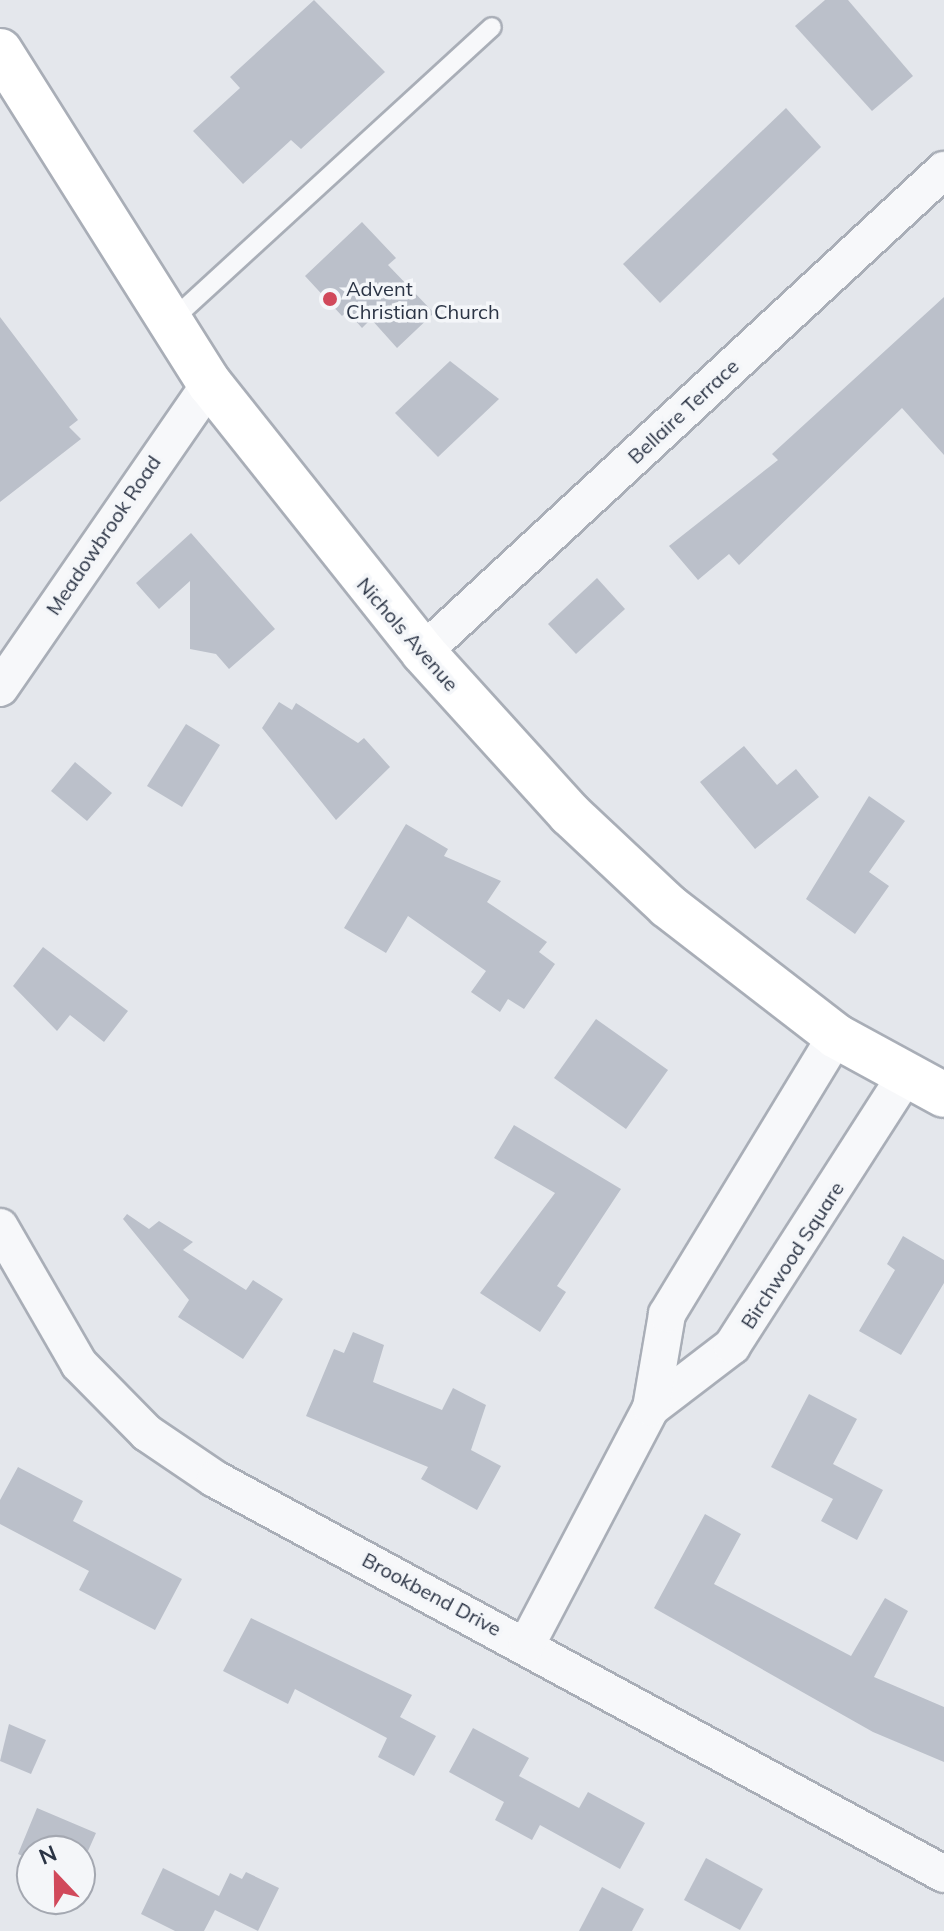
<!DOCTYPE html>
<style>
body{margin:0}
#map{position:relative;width:944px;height:1931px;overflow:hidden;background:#e4e7ec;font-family:Mulish,sans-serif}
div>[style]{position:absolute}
.building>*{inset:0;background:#bbc0ca}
.roads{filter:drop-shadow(2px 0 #a9aeb7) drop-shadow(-2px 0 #a9aeb7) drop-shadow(0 2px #a9aeb7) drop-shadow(0 -2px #a9aeb7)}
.lane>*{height:18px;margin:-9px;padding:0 9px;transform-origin:9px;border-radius:9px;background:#f7f8fa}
.street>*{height:36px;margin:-18px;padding:0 18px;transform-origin:18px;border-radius:18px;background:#f7f8fa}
.secondary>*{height:44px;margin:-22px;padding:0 22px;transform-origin:22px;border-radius:22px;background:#fff}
.dots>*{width:22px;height:22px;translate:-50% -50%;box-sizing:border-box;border:4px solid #f4f6f9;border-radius:50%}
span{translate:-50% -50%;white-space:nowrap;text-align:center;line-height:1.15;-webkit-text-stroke:7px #f4f6f9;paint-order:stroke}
.poi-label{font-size:20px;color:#2b3445}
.left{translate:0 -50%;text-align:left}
.street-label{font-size:20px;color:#2b3445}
.north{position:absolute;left:16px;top:1835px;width:80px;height:80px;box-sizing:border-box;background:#f4f6f9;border:2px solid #a4a8b1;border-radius:50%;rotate:338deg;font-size:22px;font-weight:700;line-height:32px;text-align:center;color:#2b3445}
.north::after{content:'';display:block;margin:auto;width:28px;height:36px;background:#d1495b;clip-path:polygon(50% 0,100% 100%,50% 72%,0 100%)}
</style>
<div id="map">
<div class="building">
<i style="clip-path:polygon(314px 0,385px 72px,301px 149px,291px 140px,243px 184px,193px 131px,240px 88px,230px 77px)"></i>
<i style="clip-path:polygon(825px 0,848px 0,913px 76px,872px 111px,795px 26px)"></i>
<i style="clip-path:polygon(786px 108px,821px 147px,660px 303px,623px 264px)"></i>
<i style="clip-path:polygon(362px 222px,396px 258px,388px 265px,434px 313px,397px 348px,371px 319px,362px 328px,347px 311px,342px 316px,305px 276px)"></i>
<i style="clip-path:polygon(944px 297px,944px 455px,902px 408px,739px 565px,729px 554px,698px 580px,669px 546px,778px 460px,772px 454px)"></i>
<i style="clip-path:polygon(0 317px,78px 420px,69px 427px,81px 439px,0 502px)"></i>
<i style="clip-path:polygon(450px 361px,499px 399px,438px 457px,395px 413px)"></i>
<i style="clip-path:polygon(191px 533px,275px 629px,229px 669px,216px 654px,190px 649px,190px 581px,159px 609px,136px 583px)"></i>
<i style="clip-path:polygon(597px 578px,625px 609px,576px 654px,548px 624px)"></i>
<i style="clip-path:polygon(279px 702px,292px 710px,296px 703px,358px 743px,364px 738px,390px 767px,336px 820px,262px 728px)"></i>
<i style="clip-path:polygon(186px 724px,220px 745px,182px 807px,147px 786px)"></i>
<i style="clip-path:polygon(744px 746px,777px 785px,796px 769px,819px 797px,755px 849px,700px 782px)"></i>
<i style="clip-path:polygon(75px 762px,112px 793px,87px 821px,51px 791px)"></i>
<i style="clip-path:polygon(869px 796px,905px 821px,869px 872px,889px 886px,855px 934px,806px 899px)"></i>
<i style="clip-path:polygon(406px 824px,448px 849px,444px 856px,501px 881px,487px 902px,547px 942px,539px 952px,555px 964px,524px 1009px,508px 999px,500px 1012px,471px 992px,486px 971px,408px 916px,386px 953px,344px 928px)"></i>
<i style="clip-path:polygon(43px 947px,128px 1011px,104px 1042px,70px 1015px,57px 1031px,13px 986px)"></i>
<i style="clip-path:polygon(596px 1019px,668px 1070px,626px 1129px,554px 1078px)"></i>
<i style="clip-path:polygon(514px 1125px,621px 1189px,557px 1286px,566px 1292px,540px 1332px,480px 1293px,555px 1193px,494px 1158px)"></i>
<i style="clip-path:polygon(127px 1214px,149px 1229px,159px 1221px,193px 1242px,183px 1250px,246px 1290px,253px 1280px,283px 1299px,243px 1359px,178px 1317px,189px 1300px,123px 1219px)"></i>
<i style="clip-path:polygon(903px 1236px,944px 1260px,944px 1283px,901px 1355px,859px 1331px,895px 1270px,887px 1264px)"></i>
<i style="clip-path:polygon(353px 1332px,384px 1345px,373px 1382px,442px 1410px,453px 1388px,486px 1405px,471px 1450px,501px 1466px,477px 1510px,421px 1479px,428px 1467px,306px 1416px,334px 1349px,344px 1353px)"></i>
<i style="clip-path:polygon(809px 1394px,857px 1419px,833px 1464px,883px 1490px,857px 1540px,821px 1521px,833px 1499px,771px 1467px)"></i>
<i style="clip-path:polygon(18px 1467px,83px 1501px,73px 1521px,182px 1579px,155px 1630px,79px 1590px,89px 1571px,0 1524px,0 1500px)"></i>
<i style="clip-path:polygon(705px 1514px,741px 1534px,714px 1584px,851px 1656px,885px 1598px,908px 1611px,874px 1677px,944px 1707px,944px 1762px,873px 1732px,654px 1608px)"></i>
<i style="clip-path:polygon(251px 1618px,412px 1695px,400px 1717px,436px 1736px,414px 1776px,378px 1757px,387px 1738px,295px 1689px,288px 1704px,223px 1671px)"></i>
<i style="clip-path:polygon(9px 1724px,46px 1740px,31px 1774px,0 1761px)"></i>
<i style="clip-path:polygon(473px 1728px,529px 1758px,519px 1776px,579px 1808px,588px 1792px,645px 1823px,620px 1869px,540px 1825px,532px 1840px,495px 1820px,504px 1802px,449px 1772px)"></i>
<i style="clip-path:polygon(37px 1808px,96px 1833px,80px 1869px,80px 1851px,32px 1851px,32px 1860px,18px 1854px)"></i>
<i style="clip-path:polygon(706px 1858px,763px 1889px,740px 1930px,684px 1900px)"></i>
<i style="clip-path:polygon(163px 1868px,219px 1896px,230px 1873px,242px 1879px,246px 1872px,279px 1888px,258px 1931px,215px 1910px,204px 1931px,175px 1931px,141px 1914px)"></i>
<i style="clip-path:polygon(602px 1887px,644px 1909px,632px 1931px,579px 1931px)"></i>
</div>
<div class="roads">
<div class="lane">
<i style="left:171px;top:321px;width:435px;rotate:-42.5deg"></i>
</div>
<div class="street">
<i style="left:423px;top:652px;width:710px;rotate:-42.77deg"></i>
<i style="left:0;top:688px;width:369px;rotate:-55.4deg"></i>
<i style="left:0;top:1227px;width:158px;rotate:60deg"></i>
<i style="left:79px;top:1364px;width:97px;rotate:45.4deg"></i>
<i style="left:147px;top:1433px;width:82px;rotate:34.1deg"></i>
<i style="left:215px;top:1479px;width:829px;rotate:28.45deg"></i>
<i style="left:651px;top:1408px;width:102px;rotate:-37.4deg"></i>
<i style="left:732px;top:1346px;width:320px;rotate:-57.3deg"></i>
<i style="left:527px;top:1644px;width:267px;rotate:-62.3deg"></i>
<i style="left:651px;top:1408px;width:95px;rotate:-80.3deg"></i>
<i style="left:667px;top:1314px;width:325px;rotate:-58.7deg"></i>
</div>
<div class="secondary">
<i style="left:0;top:51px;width:394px;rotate:57.8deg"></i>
<i style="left:210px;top:384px;width:342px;rotate:51.5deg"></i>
<i style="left:423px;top:652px;width:219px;rotate:47.8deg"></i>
<i style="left:570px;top:814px;width:134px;rotate:43.2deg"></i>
<i style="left:668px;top:906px;width:212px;rotate:37.7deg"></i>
<i style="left:836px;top:1036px;width:123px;rotate:28.6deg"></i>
</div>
</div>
<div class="dots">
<i style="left:330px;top:299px;background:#d1495b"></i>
</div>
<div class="poi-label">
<span class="left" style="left:346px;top:300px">Advent<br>Christian Church</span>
</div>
<div class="street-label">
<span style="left:683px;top:411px;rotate:-43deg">Bellaire Terrace</span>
<span style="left:103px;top:535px;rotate:-56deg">Meadowbrook Road</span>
<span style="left:408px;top:634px;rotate:49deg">Nichols Avenue</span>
<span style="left:792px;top:1255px;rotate:-57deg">Birchwood Square</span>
<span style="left:432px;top:1594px;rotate:28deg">Brookbend Drive</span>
</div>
<div class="north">N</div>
</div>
